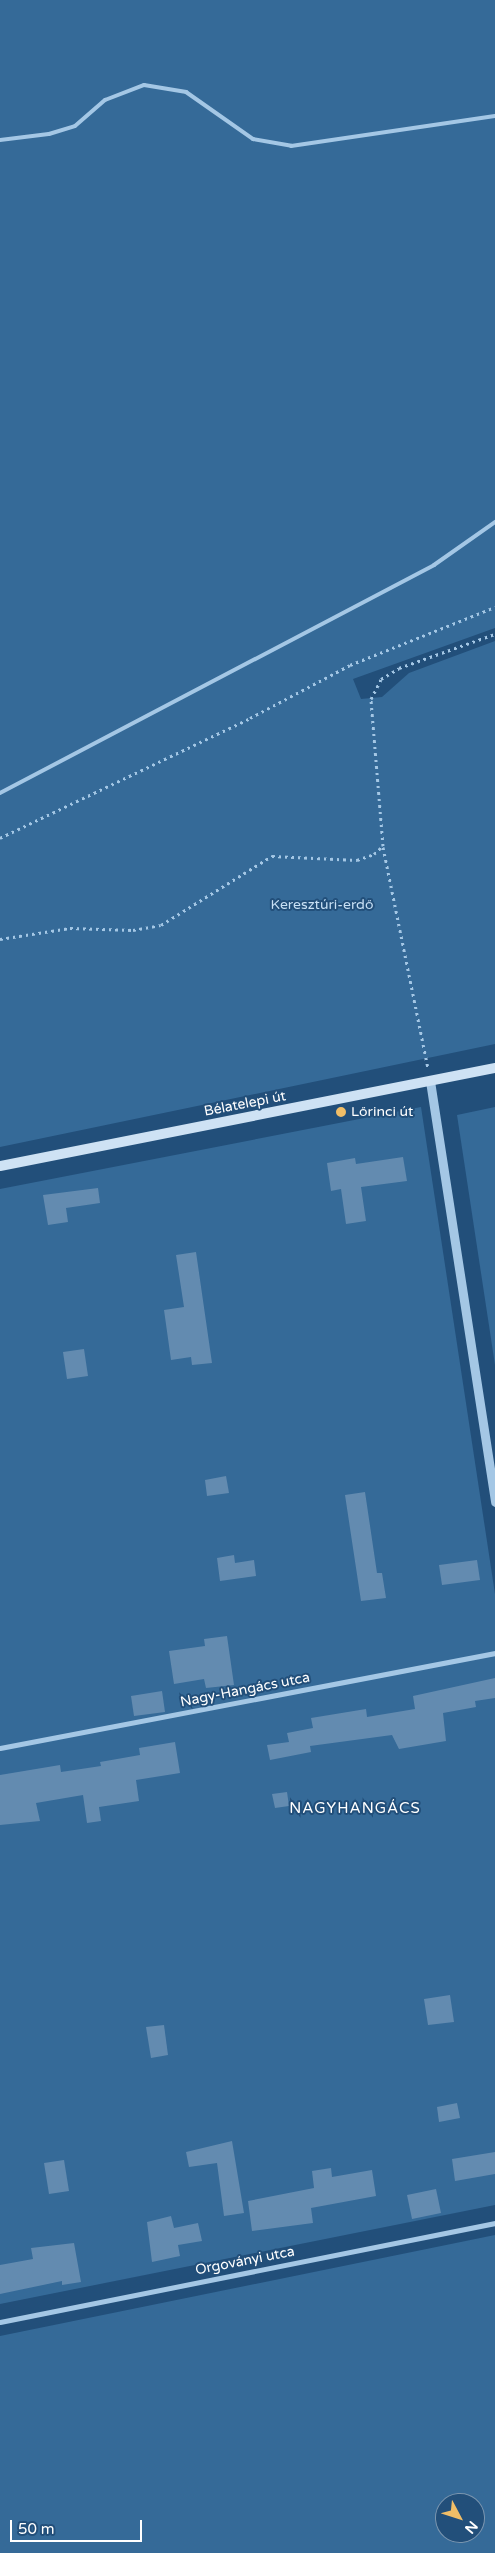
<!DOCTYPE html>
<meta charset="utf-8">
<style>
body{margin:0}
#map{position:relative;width:495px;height:2553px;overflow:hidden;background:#224f7a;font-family:"Varela Round",sans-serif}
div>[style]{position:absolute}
.green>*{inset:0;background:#356a98}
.building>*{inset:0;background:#638bb0}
.path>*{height:3px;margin-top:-1.5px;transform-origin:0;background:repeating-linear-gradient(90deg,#a4c7e5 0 2.5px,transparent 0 6.5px)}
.service>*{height:4px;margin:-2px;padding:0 2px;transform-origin:2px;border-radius:2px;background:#a4c7e5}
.minor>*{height:5px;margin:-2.5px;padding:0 2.5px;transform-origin:2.5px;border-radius:2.5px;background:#a4c7e5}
.tertiary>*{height:9px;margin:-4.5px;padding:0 4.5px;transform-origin:4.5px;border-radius:4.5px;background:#a4c7e5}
.secondary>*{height:10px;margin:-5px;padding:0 5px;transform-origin:5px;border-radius:5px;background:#cee2f4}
.dots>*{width:14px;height:14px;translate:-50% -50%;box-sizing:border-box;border:2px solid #224f7a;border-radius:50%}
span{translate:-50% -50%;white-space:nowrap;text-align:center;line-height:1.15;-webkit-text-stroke:4px #224f7a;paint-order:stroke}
.park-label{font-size:14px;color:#c7dff4}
.street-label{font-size:14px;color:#fff}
.poi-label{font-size:14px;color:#fff}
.left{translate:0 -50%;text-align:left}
.neighbourhood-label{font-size:15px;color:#fff;letter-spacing:1px}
.north{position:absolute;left:435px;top:2493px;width:50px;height:50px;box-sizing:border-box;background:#224f7a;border:1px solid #7a95af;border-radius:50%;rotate:130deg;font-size:14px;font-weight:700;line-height:20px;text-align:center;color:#fff}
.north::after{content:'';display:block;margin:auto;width:18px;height:22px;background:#f1be67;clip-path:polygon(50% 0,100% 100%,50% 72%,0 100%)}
.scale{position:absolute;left:10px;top:2520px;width:132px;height:22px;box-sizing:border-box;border:2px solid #fff;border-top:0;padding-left:6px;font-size:15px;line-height:18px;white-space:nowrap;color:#fff;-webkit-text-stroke:4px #224f7a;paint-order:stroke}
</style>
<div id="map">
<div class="green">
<i style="clip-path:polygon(0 0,495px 0,495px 628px,353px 679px,361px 699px,382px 697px,409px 673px,495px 641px,495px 1044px,0 1147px)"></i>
<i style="clip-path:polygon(421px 1107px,495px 1594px,495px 2205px,0 2304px,0 1189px)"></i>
<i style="clip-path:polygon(495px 1107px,495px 1365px,457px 1115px)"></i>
<i style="clip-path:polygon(evenodd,495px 2235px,495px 2553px,0 2553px,0 2336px,495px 2235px,445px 2503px,475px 2503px,475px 2533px,445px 2533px,445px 2503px)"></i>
</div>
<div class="building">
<i style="clip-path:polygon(403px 1157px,407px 1181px,361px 1187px,366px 1221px,346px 1224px,341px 1189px,331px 1191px,327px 1163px,355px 1158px,356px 1164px)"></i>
<i style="clip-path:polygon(98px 1188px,100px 1203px,66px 1208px,68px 1222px,48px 1225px,43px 1195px)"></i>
<i style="clip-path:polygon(196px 1252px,212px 1363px,192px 1365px,191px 1357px,171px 1360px,164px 1310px,184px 1307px,176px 1255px)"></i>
<i style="clip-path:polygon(84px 1349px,88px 1376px,67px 1379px,63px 1352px)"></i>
<i style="clip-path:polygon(226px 1476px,229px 1493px,207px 1496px,205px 1480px)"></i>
<i style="clip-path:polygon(365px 1492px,377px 1573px,382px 1573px,386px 1598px,361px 1601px,345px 1495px)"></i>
<i style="clip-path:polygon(234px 1555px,235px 1563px,254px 1560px,256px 1576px,220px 1581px,217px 1558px)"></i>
<i style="clip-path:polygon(477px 1560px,480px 1580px,442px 1585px,439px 1565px)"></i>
<i style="clip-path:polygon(227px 1636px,234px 1685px,206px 1688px,204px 1679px,174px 1684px,169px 1651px,205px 1646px,204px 1639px)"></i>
<i style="clip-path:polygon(495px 1678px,495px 1698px,475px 1701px,476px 1707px,443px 1713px,446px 1741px,399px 1749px,392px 1735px,310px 1746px,311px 1752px,270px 1760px,267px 1745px,289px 1742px,287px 1733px,313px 1728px,311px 1718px,366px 1709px,367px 1717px,415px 1709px,413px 1696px)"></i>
<i style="clip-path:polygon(162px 1691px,165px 1712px,134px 1716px,131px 1696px)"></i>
<i style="clip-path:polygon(175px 1742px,180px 1773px,136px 1780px,139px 1801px,99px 1807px,101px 1821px,87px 1823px,83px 1795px,36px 1803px,40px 1821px,0 1825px,0 1775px,60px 1765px,61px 1772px,101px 1766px,100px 1762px,140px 1755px,139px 1748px)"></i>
<i style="clip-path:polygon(287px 1792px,289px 1806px,275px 1808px,272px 1794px)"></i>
<i style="clip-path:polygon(450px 1995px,454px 2022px,428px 2025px,424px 1999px)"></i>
<i style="clip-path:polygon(164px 2025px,168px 2055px,151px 2058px,146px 2027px)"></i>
<i style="clip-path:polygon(457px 2103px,460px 2118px,439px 2122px,437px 2107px)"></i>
<i style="clip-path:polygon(232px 2141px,244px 2213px,224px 2216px,217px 2163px,189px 2167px,186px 2152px)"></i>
<i style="clip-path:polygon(495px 2152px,495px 2174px,455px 2181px,452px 2159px)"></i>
<i style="clip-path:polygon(64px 2160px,69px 2191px,49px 2194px,44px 2163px)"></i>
<i style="clip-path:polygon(331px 2168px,332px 2177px,372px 2170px,376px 2196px,311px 2208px,313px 2223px,252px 2231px,248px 2201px,314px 2188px,312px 2171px)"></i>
<i style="clip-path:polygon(436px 2189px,441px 2213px,412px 2219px,407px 2195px)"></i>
<i style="clip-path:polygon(171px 2216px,174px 2228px,198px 2223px,202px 2241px,178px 2245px,180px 2256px,152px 2262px,147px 2222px)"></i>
<i style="clip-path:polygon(74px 2243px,81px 2282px,62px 2285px,62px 2281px,0 2294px,0 2265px,33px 2259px,31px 2248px)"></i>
</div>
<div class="path">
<i style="left:0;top:838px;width:277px;rotate:-25.6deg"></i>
<i style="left:250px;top:718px;width:113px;rotate:-27.9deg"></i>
<i style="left:350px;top:665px;width:156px;rotate:-21.8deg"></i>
<i style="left:383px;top:847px;width:226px;rotate:78.5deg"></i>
<i style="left:0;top:939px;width:71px;rotate:-8.9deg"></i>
<i style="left:70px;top:928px;width:63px;rotate:1.8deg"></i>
<i style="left:133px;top:930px;width:28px;rotate:-10deg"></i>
<i style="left:161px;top:925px;width:131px;rotate:-31.9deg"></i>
<i style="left:272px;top:856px;width:85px;rotate:2.7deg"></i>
<i style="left:357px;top:860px;width:18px;rotate:-19deg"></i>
<i style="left:374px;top:854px;width:12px;rotate:-42deg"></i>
<i style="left:383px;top:846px;width:147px;rotate:-94.7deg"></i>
<i style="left:371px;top:699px;width:22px;rotate:-63deg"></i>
<i style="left:381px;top:679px;width:21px;rotate:-31deg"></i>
<i style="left:399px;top:668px;width:102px;rotate:-19.5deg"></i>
</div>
<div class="service">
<i style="left:0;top:140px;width:49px;rotate:-7deg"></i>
<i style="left:49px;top:134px;width:27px;rotate:-17deg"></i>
<i style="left:75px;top:126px;width:40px;rotate:-41deg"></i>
<i style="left:105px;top:100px;width:42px;rotate:-21deg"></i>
<i style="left:144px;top:85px;width:43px;rotate:9.5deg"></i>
<i style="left:186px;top:92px;width:82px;rotate:35deg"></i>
<i style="left:253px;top:139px;width:39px;rotate:10deg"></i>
<i style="left:291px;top:146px;width:206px;rotate:-8.4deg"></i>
<i style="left:0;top:793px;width:490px;rotate:-27.7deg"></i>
<i style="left:434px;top:565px;width:75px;rotate:-35.2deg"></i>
</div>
<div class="minor">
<i style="left:0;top:1748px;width:504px;rotate:-10.86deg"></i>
<i style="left:0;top:2322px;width:505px;rotate:-11.31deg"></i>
</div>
<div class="tertiary">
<i style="left:430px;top:1081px;width:426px;rotate:81.2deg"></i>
</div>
<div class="secondary">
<i style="left:0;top:1166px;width:505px;rotate:-11.2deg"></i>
</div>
<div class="dots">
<i style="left:341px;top:1112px;background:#f1be67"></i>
</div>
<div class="park-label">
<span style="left:322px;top:905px">Keresztúri-erdő</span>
</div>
<div class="street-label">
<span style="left:245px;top:1104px;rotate:-11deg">Bélatelepi út</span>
<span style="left:245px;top:1690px;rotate:-11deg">Nagy-Hangács utca</span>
<span style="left:245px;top:2261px;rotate:-11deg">Orgoványi utca</span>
</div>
<div class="poi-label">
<span class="left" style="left:351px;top:1112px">Lőrinci út</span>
</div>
<div class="neighbourhood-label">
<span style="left:355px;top:1809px">NAGYHANGÁCS</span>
</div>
<div class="north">N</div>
<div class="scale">50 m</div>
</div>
